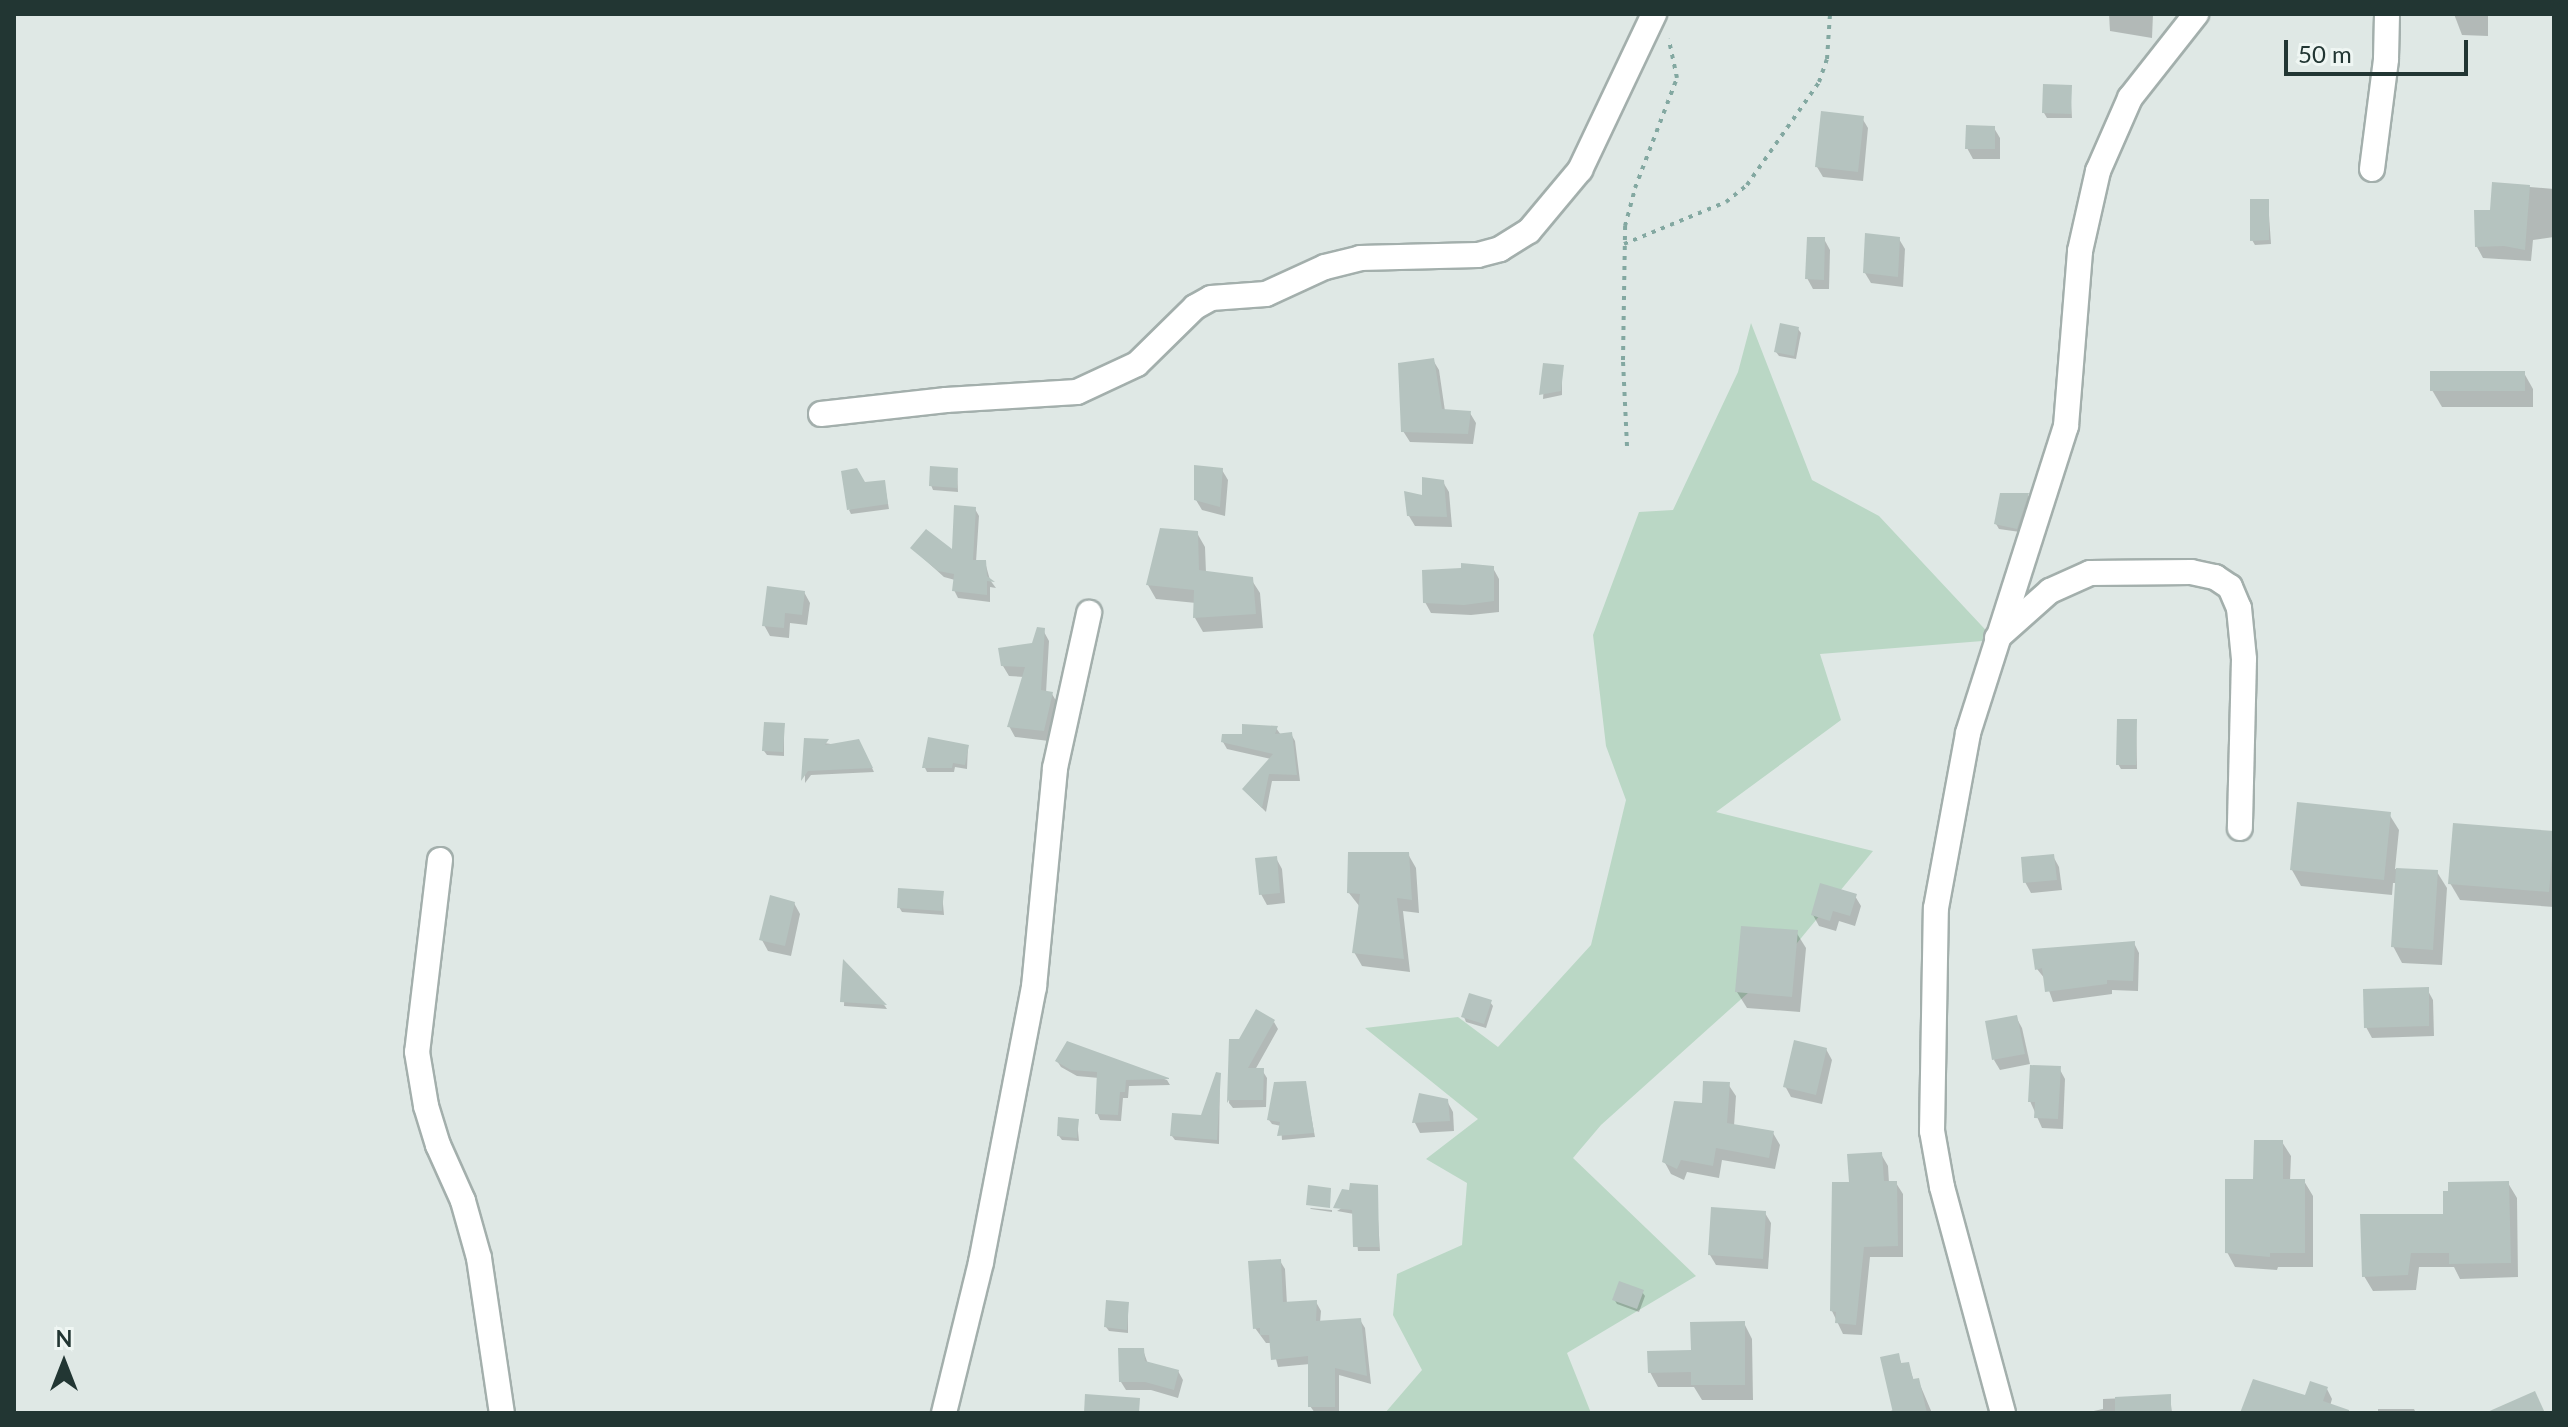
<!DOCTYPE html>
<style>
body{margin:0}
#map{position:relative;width:2568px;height:1427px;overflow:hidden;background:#dfe8e5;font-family:Lato,sans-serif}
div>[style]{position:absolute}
.green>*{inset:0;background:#bad7c5}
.shadow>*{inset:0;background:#0003}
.building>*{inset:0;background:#b5c3bf}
.path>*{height:4px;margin-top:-2px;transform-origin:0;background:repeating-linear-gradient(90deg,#83a8a1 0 4px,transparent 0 10px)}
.roads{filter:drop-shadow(2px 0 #a3afac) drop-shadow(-2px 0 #a3afac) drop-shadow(0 2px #a3afac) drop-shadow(0 -2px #a3afac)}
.minor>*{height:24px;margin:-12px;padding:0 12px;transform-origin:12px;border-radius:12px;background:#fff}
span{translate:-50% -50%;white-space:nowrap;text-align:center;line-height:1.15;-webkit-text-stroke:7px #eff6f3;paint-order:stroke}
.frame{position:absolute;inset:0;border:16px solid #223633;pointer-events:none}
.north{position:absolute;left:24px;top:1323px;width:80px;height:80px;-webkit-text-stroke:6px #eff6f3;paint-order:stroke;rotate:0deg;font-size:22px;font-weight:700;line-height:32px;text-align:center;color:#223633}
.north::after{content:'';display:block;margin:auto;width:28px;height:36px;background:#223633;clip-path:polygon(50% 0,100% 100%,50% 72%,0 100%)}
.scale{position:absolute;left:2284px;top:40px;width:184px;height:36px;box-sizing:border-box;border:4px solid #223633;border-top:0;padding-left:10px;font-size:24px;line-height:28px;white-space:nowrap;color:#223633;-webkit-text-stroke:6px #eff6f3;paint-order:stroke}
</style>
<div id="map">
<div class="green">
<i style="clip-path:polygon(1751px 323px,1812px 480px,1879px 516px,1995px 640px,1820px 654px,1841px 720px,1716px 812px,1873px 851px,1778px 966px,1601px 1125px,1573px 1158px,1696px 1276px,1567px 1353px,1591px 1413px,1385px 1413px,1422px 1370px,1393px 1315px,1397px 1274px,1462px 1245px,1467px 1183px,1426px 1159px,1478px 1119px,1365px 1028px,1458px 1017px,1498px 1047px,1591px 945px,1626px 800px,1606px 746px,1593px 635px,1639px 512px,1673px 510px,1738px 372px)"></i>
</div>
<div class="shadow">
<i style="clip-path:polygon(2109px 14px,2153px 14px,2152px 38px,2110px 31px)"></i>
<i style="clip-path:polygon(2454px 14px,2488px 14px,2488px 36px,2462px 35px)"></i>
<i style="clip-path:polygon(2070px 87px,2072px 118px,2047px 118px,2044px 113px)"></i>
<i style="clip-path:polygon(1862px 118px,1868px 128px,1863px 181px,1823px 177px,1817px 167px)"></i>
<i style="clip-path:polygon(1994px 128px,2000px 138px,2000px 159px,1973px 159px,1967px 148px)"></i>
<i style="clip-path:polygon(2494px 184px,2554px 189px,2554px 237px,2533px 240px,2531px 261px,2483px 258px,2477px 247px,2492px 212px)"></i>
<i style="clip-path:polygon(2268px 201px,2271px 244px,2255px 245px,2252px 240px)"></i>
<i style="clip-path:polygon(1824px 239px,1830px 250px,1829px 289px,1813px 289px,1807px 278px)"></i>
<i style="clip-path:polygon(1899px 239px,1905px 249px,1903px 287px,1871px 283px,1865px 273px)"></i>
<i style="clip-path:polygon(1798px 329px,1801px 333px,1796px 359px,1779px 356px,1776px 352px)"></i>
<i style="clip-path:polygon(1433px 360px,1439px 370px,1445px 411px,1470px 413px,1476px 423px,1473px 444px,1410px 442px,1403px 431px)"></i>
<i style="clip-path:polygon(1545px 365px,1562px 367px,1562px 395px,1543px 399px)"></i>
<i style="clip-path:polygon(2524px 373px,2533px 389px,2533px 407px,2442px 407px,2432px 390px)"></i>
<i style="clip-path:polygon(957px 470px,958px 492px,933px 490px,931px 485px)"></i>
<i style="clip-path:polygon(1222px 470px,1228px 480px,1225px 516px,1202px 510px,1196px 500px)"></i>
<i style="clip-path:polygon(884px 482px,889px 509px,851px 514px,849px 510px)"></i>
<i style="clip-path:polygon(1443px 482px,1449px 492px,1452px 527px,1415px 526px,1409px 516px)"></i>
<i style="clip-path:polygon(2028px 495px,2030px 499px,2020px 532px,1999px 529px,1996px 524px)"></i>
<i style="clip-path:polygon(975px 509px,979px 516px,976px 562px,985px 562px,990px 580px,996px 588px,990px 587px,990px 602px,958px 598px,954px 590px,955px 580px,944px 577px,913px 549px,954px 553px)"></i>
<i style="clip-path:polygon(1197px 533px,1205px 547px,1206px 573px,1251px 579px,1260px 593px,1263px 628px,1203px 632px,1195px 618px,1196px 603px,1156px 599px,1148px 585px)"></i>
<i style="clip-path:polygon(1493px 568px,1499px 579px,1499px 612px,1471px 615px,1431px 613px,1425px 602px,1463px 570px)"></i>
<i style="clip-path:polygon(804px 592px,810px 603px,807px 625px,790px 623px,789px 638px,770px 636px,764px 625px)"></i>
<i style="clip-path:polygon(1043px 630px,1049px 641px,1046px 693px,1052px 694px,1058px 704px,1049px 741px,1015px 737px,1009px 726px,1024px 677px,1009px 676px,1003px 666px,1034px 645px)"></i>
<i style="clip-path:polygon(2136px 721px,2137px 769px,2121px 769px,2118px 764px)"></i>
<i style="clip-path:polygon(784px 725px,784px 756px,767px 755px,764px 751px)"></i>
<i style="clip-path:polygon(1276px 728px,1281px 735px,1291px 734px,1295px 741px,1300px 781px,1272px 781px,1266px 812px,1244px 790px,1271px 759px,1227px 749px,1223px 742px)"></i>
<i style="clip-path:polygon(805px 740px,863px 749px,874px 772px,811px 775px,805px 783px)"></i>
<i style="clip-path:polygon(968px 747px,967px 769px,955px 767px,954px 772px,927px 772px,925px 768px)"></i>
<i style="clip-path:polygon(2389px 814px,2399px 830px,2395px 869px,2437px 872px,2447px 888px,2442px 965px,2402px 963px,2393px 946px,2397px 883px,2393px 883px,2392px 895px,2301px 886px,2292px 870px)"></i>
<i style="clip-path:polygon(2553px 833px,2554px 907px,2460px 900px,2450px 883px)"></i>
<i style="clip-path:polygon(1408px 854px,1416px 868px,1419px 913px,1403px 911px,1410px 972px,1362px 966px,1354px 952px,1360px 907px,1349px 893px)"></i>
<i style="clip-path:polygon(2053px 856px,2059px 867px,2062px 890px,2031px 893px,2025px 882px)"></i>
<i style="clip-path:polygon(1276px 858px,1282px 869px,1285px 903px,1267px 905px,1261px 894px)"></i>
<i style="clip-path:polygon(942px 893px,944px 915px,902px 912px,899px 907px)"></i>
<i style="clip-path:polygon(1855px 896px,1861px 906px,1855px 926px,1839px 921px,1836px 931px,1819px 926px,1813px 915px)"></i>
<i style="clip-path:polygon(794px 903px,800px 914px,791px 956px,768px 951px,762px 940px)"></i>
<i style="clip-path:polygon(1796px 932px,1806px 948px,1800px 1012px,1747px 1008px,1737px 992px)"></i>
<i style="clip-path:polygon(2134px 943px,2139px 953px,2138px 991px,2112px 990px,2112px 994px,2053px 1002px,2045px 979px,2037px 969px,2034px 951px)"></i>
<i style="clip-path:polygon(845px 964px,885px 1006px,887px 1009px,844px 1006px)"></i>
<i style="clip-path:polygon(2427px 989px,2433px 1000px,2434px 1036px,2372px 1038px,2366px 1027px)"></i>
<i style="clip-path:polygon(1490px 1002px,1493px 1006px,1486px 1028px,1466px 1022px,1464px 1017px)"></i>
<i style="clip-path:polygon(2016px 1017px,2022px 1028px,2030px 1064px,2000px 1070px,1994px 1060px)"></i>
<i style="clip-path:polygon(1274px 1022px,1278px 1029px,1255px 1070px,1262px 1070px,1267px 1078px,1266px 1107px,1233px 1108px,1229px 1103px,1231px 1041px,1240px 1042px)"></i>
<i style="clip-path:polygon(1068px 1043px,1167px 1080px,1170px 1085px,1129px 1086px,1128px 1098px,1123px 1098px,1121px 1121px,1100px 1120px,1097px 1113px,1099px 1078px,1077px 1076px,1061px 1067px,1057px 1061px)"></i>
<i style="clip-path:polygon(1826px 1049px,1832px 1060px,1822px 1104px,1791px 1097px,1785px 1086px)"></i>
<i style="clip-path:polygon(2059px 1068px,2065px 1079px,2063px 1129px,2042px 1128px,2030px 1101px)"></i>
<i style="clip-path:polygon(1220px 1075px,1219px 1144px,1175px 1140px,1172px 1136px,1202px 1117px)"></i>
<i style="clip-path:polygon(1305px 1083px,1315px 1137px,1282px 1140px,1281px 1126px,1272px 1124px,1269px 1120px)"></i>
<i style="clip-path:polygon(1728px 1084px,1736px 1096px,1734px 1126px,1773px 1133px,1780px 1145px,1775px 1169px,1722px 1160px,1719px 1178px,1687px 1172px,1684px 1180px,1671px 1174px,1664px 1161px,1703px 1106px)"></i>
<i style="clip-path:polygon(1420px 1095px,1447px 1101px,1453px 1112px,1454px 1131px,1420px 1133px,1415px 1123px)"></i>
<i style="clip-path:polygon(1077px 1121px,1079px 1141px,1062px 1140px,1059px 1136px)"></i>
<i style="clip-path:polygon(2282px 1142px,2291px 1156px,2290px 1181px,2304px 1181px,2313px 1196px,2313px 1267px,2278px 1267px,2277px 1270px,2235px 1267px,2227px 1252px,2255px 1181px)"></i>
<i style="clip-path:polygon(1881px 1154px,1888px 1166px,1889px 1183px,1896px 1183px,1903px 1194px,1903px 1257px,1870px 1257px,1862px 1335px,1843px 1334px,1832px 1311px,1851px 1184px)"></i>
<i style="clip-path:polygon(2508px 1183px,2517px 1198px,2518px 1277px,2460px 1279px,2454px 1267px,2419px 1267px,2416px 1290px,2373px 1291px,2364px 1276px,2445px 1216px)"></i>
<i style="clip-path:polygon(1376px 1187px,1380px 1251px,1358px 1251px,1354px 1214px,1337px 1211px)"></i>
<i style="clip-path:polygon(1310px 1208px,1332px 1210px,1332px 1212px,1311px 1209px)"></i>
<i style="clip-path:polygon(1765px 1213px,1771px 1223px,1768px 1269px,1716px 1265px,1710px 1255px)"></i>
<i style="clip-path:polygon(1280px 1261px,1285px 1269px,1287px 1304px,1316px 1302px,1321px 1311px,1320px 1323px,1360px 1320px,1365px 1328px,1371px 1384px,1339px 1375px,1339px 1413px,1315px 1413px,1310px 1406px,1310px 1364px,1278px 1367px,1272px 1343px,1266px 1343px,1255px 1328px)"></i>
<i style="clip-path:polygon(1642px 1292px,1645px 1296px,1639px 1312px,1617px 1304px,1614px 1299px)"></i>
<i style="clip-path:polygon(1128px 1304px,1128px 1333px,1109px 1331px,1106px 1327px)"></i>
<i style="clip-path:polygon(1744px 1323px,1752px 1339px,1753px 1400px,1702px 1400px,1694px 1387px,1658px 1387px,1650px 1372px)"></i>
<i style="clip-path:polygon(1143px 1350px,1148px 1364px,1178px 1371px,1183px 1380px,1178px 1398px,1151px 1390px,1126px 1390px,1121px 1382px)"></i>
<i style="clip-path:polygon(1898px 1355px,1902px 1365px,1908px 1364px,1914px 1381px,1918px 1380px,1932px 1413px,1883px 1413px,1894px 1410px)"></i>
<i style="clip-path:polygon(2327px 1389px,2332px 1399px,2328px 1413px,2305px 1413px)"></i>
<i style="clip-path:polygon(2170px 1396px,2172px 1413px,2084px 1413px,2103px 1409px,2103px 1399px)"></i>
<i style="clip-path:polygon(2378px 1409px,2414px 1409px,2416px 1413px,2378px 1413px)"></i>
</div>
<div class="building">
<i style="clip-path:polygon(2043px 84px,2072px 85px,2071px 114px,2042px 113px)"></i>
<i style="clip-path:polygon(1821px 111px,1864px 116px,1858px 172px,1815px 167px)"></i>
<i style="clip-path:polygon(1966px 125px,1995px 126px,1995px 149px,1965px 149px)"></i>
<i style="clip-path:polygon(2492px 182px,2530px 185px,2525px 250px,2504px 246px,2475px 247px,2474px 210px,2490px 210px)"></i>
<i style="clip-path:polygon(2250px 199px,2269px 199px,2269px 240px,2250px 241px)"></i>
<i style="clip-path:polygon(1865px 233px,1900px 237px,1898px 277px,1863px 273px)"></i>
<i style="clip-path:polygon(1807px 237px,1825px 237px,1824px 280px,1805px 279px)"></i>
<i style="clip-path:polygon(1780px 323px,1799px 327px,1794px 356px,1774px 352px)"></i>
<i style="clip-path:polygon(1434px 358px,1442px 409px,1471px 411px,1468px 434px,1401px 432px,1398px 363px)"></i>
<i style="clip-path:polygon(1543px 363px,1564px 365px,1561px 391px,1539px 395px)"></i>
<i style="clip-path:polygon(2430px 371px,2525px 371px,2525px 391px,2430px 391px)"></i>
<i style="clip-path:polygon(1194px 465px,1223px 468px,1220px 507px,1194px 500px)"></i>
<i style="clip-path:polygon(930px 466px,958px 468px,957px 488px,929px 486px)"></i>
<i style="clip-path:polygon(857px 468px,865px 482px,885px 480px,888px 504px,847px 510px,841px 471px)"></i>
<i style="clip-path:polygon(1422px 477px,1444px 480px,1447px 517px,1407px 516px,1404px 491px,1422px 495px)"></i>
<i style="clip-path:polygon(2000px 493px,2029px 493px,2017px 529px,1994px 524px)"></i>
<i style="clip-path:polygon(954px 505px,976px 507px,973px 560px,986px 560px,987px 576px,995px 582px,987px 581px,987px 595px,952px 591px,954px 574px,938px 571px,910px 548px,926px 529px,952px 549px)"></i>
<i style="clip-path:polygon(1160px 528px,1198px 531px,1199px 570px,1253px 577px,1256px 614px,1193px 618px,1194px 590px,1146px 585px)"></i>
<i style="clip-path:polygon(1461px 563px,1494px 566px,1494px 601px,1464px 605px,1423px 603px,1422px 570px,1461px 568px)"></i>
<i style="clip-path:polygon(767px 586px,805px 591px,802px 615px,785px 613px,784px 628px,762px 626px)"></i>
<i style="clip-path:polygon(1037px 627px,1045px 628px,1041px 690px,1053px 692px,1044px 731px,1007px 727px,1025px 667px,1001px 666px,998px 648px,1032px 643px)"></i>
<i style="clip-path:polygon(2117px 719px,2137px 719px,2136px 765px,2116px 765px)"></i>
<i style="clip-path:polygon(764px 722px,785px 723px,783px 752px,762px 751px)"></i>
<i style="clip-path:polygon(1242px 724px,1278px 726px,1275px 734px,1292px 732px,1297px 775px,1269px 774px,1262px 808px,1242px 789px,1273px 754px,1221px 742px,1222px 734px,1242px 734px)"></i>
<i style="clip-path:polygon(928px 737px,969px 745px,965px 765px,953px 763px,952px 768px,922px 768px)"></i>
<i style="clip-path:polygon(804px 738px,829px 739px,825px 745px,859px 739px,873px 768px,808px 771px,801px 781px)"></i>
<i style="clip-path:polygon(2297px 802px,2391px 812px,2384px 880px,2290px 870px)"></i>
<i style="clip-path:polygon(2453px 823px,2554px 831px,2549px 892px,2448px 884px)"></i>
<i style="clip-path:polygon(1348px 852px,1409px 852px,1412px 900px,1397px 898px,1404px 959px,1352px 953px,1360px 894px,1347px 893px)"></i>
<i style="clip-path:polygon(2054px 854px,2057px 880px,2023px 883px,2021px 857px)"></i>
<i style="clip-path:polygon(1277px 856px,1280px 893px,1259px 895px,1255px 858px)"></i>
<i style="clip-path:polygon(2396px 868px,2438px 870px,2433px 950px,2391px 947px)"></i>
<i style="clip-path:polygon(1820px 883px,1857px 894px,1850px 916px,1833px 911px,1830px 921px,1811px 915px)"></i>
<i style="clip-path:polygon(898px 888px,944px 891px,942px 911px,897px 908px)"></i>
<i style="clip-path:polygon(770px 895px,795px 902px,785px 946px,759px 940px)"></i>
<i style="clip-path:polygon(1741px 926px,1798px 930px,1792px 997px,1735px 992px)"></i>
<i style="clip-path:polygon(2135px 941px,2133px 981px,2107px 980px,2107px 984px,2045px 992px,2042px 968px,2035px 970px,2032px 949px)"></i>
<i style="clip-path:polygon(843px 959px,887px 1005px,840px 1002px)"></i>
<i style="clip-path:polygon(2429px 987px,2429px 1026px,2364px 1028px,2363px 989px)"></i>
<i style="clip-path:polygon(1469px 993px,1492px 1000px,1484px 1024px,1461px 1017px)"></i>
<i style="clip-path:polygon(1256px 1009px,1275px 1020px,1248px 1068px,1264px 1068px,1263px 1100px,1229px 1100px,1227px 1103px,1229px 1039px,1239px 1039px)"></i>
<i style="clip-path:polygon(2017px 1015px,2025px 1054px,1992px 1060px,1985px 1021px)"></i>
<i style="clip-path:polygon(1794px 1040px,1827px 1048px,1816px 1095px,1783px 1087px)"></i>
<i style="clip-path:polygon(1067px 1041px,1169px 1078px,1169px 1079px,1126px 1080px,1125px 1092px,1120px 1092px,1118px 1115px,1095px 1114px,1097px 1072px,1071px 1070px,1055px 1061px)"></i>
<i style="clip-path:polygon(2030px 1065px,2061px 1066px,2058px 1119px,2034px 1118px,2035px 1102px,2028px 1102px)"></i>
<i style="clip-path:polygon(1216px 1072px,1221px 1073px,1217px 1140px,1170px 1136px,1172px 1113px,1201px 1115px)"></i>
<i style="clip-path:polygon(1306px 1081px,1314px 1133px,1277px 1136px,1280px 1122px,1267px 1120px,1274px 1082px)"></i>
<i style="clip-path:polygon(1703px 1081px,1730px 1082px,1727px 1123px,1774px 1131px,1769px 1158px,1716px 1148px,1713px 1166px,1681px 1160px,1677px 1169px,1662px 1162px,1674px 1101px,1702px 1103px)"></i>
<i style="clip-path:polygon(1419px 1093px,1448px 1099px,1450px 1121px,1412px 1123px)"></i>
<i style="clip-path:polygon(1058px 1117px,1079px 1119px,1077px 1138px,1057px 1136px)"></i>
<i style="clip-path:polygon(2254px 1140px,2283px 1140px,2283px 1179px,2305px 1179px,2305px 1253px,2270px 1253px,2270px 1257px,2225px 1253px,2225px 1179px,2253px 1179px)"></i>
<i style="clip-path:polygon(1882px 1152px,1884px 1181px,1897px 1181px,1898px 1246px,1864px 1247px,1856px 1325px,1835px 1323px,1836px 1312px,1830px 1311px,1832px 1182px,1849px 1182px,1847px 1154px)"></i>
<i style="clip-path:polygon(2509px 1181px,2511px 1263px,2449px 1264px,2449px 1253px,2411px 1253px,2408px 1275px,2362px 1277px,2360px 1214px,2443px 1214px,2443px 1191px,2448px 1191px,2448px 1182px)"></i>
<i style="clip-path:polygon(1350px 1183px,1378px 1185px,1379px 1247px,1353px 1247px,1352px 1210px,1333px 1208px,1342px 1189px,1349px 1190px)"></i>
<i style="clip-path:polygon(1308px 1185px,1331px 1188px,1330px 1208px,1306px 1205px)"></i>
<i style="clip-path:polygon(1711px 1207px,1766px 1211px,1763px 1259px,1708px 1255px)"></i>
<i style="clip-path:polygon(1281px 1259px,1283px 1302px,1317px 1300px,1316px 1321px,1361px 1318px,1367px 1376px,1335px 1368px,1335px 1407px,1308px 1407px,1308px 1356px,1271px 1360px,1269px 1335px,1260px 1335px,1260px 1328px,1253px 1329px,1248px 1261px)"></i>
<i style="clip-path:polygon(1619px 1281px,1644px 1290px,1637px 1309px,1612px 1300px)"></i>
<i style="clip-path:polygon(1106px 1300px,1129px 1302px,1127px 1330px,1104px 1327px)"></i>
<i style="clip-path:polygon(1745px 1321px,1745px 1385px,1691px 1385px,1691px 1372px,1648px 1373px,1647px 1351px,1691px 1350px,1690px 1322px)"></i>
<i style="clip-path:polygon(1118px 1348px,1144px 1348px,1145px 1361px,1179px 1370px,1174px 1390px,1145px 1382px,1119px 1382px)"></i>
<i style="clip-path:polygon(1899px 1353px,1901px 1363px,1909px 1362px,1913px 1379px,1919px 1378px,1927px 1413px,1893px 1413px,1880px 1357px)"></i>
<i style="clip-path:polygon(2253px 1379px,2305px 1395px,2310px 1381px,2328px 1387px,2323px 1401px,2349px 1410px,2349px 1413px,2240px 1413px)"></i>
<i style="clip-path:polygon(2535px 1391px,2545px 1413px,2485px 1413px)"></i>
<i style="clip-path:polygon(1085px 1394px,1140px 1398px,1139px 1413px,1084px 1413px)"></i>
<i style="clip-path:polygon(2171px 1394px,2171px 1413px,2115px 1413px,2115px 1397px)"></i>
</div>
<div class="path">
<i style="left:1624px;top:244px;width:110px;rotate:-22.4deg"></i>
<i style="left:1726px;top:202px;width:27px;rotate:-39deg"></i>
<i style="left:1747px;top:185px;width:126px;rotate:-55deg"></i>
<i style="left:1819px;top:82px;width:24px;rotate:-71deg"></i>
<i style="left:1827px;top:59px;width:45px;rotate:-86.2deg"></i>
<i style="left:1627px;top:446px;width:86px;rotate:-92.7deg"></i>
<i style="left:1623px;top:360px;width:134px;rotate:-89.1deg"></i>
<i style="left:1625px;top:226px;width:39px;rotate:-75deg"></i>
<i style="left:1635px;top:188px;width:118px;rotate:-69.1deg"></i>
<i style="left:1677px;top:78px;width:40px;rotate:-102deg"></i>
</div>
<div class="roads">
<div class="minor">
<i style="left:2372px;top:169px;width:111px;rotate:-82.7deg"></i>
<i style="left:2386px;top:59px;width:45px;rotate:-88.7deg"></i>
<i style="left:821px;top:414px;width:126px;rotate:-6.4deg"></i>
<i style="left:946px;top:400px;width:131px;rotate:-3.5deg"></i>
<i style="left:1077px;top:392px;width:66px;rotate:-25deg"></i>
<i style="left:1137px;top:364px;width:81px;rotate:-44.5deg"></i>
<i style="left:1195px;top:307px;width:18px;rotate:-29deg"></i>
<i style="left:1211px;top:298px;width:55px;rotate:-4.2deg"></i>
<i style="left:1266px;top:294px;width:65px;rotate:-24.6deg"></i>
<i style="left:1325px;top:267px;width:36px;rotate:-14deg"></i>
<i style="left:1360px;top:258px;width:118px;rotate:-1.5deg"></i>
<i style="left:1478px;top:255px;width:23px;rotate:-15deg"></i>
<i style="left:1500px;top:249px;width:34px;rotate:-32deg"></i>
<i style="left:1529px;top:231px;width:80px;rotate:-50.1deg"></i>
<i style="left:1580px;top:170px;width:173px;rotate:-64.6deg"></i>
<i style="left:1997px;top:638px;width:71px;rotate:-41.6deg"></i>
<i style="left:2050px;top:591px;width:44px;rotate:-24.2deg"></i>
<i style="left:2090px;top:573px;width:101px;rotate:-0.6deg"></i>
<i style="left:2191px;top:572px;width:25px;rotate:12deg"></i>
<i style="left:2215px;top:577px;width:18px;rotate:34deg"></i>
<i style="left:2230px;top:587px;width:23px;rotate:67deg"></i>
<i style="left:2239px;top:608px;width:51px;rotate:84.4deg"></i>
<i style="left:2244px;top:659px;width:169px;rotate:91.4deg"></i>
<i style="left:440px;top:860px;width:193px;rotate:96.8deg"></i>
<i style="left:417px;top:1052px;width:55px;rotate:80.5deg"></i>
<i style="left:426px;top:1106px;width:41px;rotate:72.9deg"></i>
<i style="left:438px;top:1145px;width:61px;rotate:65.9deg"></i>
<i style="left:463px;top:1201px;width:59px;rotate:74.3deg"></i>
<i style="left:479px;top:1258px;width:157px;rotate:81.6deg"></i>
<i style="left:944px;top:1413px;width:155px;rotate:-76.2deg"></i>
<i style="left:981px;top:1262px;width:280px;rotate:-79.1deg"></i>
<i style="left:1034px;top:987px;width:220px;rotate:-84.5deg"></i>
<i style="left:1055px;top:768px;width:159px;rotate:-77.6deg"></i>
<i style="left:2003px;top:1413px;width:234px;rotate:-105.1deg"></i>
<i style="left:1942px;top:1187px;width:57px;rotate:-100.1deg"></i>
<i style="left:1932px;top:1131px;width:223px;rotate:-89deg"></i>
<i style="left:1936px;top:908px;width:178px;rotate:-79.6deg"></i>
<i style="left:1968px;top:733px;width:322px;rotate:-72.3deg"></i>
<i style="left:2066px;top:426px;width:176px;rotate:-85.4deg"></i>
<i style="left:2080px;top:251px;width:82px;rotate:-77.3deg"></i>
<i style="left:2098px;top:171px;width:80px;rotate:-66.3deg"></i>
<i style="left:2130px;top:98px;width:107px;rotate:-51.8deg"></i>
</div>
</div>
<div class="frame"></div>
<div class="north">N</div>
<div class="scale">50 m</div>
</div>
